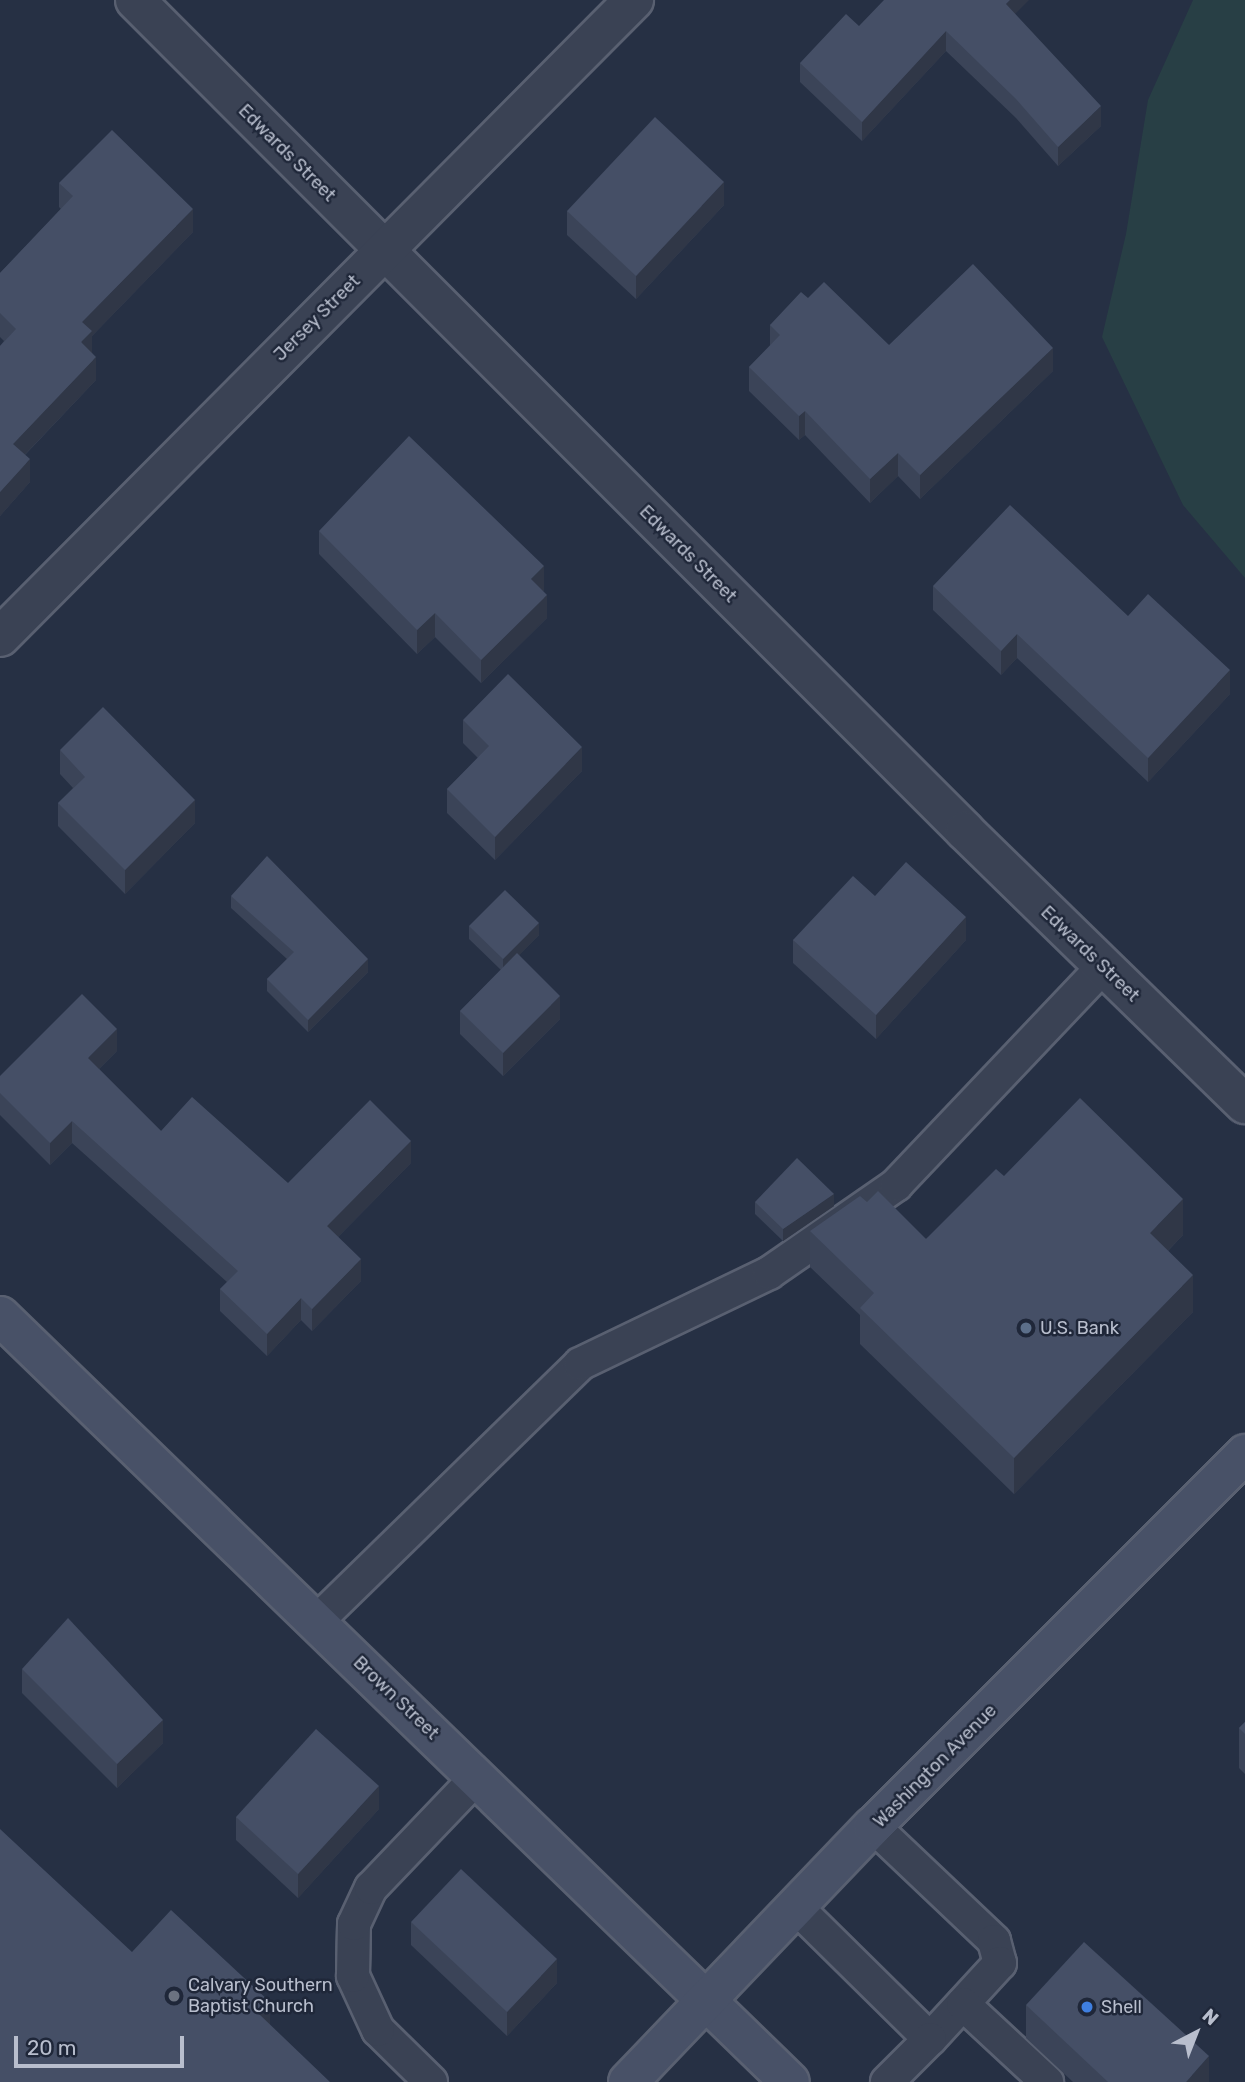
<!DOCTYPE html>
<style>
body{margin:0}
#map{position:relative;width:1245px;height:2082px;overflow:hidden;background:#263044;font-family:Rubik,sans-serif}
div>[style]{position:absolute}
.green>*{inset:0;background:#283f45}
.roads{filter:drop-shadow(2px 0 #596071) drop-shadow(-2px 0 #596071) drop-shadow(0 2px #596071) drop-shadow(0 -2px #596071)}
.lane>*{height:32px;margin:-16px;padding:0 16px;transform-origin:16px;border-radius:16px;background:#3a4254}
.street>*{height:38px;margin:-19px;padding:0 19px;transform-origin:19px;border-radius:19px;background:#3a4254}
.secondary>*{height:38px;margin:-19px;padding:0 19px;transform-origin:19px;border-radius:19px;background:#485167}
.wall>*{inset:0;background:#3b4458}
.shaded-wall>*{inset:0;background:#303747}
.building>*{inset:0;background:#454f66}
.dots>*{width:19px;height:19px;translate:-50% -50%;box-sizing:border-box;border:4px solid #1f2739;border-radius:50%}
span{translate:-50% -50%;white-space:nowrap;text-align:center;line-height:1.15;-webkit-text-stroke:5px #1f2739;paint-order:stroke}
.street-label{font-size:18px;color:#b8becd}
.poi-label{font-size:18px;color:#b8becd}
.left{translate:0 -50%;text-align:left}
.north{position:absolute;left:1161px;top:1998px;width:70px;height:70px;-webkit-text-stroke:5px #1f2739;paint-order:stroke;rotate:42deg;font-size:19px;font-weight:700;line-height:28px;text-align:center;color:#b8becd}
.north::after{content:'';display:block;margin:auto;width:24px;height:32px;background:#b8becd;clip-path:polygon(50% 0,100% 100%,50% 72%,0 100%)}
.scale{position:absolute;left:14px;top:2036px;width:170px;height:32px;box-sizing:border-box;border:4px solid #b8becd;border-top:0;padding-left:9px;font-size:21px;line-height:24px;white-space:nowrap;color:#b8becd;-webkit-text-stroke:5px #1f2739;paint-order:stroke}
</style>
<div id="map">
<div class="green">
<i style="clip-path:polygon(1193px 0,1245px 0,1245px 578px,1183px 505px,1102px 337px,1126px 234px,1148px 100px)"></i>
</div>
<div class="roads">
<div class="lane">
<i style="left:317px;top:1621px;width:368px;rotate:-44.3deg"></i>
<i style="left:580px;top:1364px;width:210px;rotate:-25.7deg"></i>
<i style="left:769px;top:1273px;width:155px;rotate:-34.7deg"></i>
<i style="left:896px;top:1185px;width:301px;rotate:-46.5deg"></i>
<i style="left:873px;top:1826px;width:167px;rotate:43.5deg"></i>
<i style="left:994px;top:1941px;width:23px;rotate:75deg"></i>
<i style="left:1000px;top:1963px;width:103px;rotate:132.6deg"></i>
<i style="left:796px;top:1907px;width:188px;rotate:44.6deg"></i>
<i style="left:930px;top:2039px;width:61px;rotate:135deg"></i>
<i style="left:963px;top:2004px;width:115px;rotate:42.9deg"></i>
<i style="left:431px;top:2082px;width:74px;rotate:-135.5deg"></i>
<i style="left:378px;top:2030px;width:60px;rotate:-114.8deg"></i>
<i style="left:353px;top:1976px;width:52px;rotate:-88.9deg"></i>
<i style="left:354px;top:1924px;width:40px;rotate:-65deg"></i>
<i style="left:371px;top:1888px;width:153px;rotate:-46.3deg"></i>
</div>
<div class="street">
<i style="left:135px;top:0;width:1175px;rotate:45.03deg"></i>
<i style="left:965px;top:831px;width:391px;rotate:44.3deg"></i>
<i style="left:0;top:637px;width:899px;rotate:-45.14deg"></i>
</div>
<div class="secondary">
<i style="left:0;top:1316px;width:1100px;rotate:44.12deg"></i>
<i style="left:628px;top:2082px;width:354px;rotate:-46.3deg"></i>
<i style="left:873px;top:1826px;width:526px;rotate:-45deg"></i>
</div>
</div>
<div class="wall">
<i style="clip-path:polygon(1015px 14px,1101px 126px,1058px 166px,1016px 118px,946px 51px,862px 141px,800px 82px,800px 63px)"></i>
<i style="clip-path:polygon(59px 183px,193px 232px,92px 336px,92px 352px,96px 380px,25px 455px,30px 482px,0 516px,0 346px,4px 341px,0 337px,0 273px,61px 209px,59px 207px)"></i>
<i style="clip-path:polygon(724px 205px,636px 299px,567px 235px,567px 211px)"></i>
<i style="clip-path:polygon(808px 298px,889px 345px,1053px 371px,920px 499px,898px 476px,870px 503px,805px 435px,799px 440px,749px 391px,749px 367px,770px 346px,770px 325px)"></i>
<i style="clip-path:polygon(319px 531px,544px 590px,543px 591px,547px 618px,481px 683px,435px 637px,417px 654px,319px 554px)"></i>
<i style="clip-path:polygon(933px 586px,1128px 616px,1230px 694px,1148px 782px,1017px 658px,1001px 675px,933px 610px)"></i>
<i style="clip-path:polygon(463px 720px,582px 771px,495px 860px,447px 813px,447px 789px,478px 758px,463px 743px)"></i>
<i style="clip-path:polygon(60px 750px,195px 823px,125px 894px,58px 826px,58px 803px,73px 788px,60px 774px)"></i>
<i style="clip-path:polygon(231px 896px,368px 972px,308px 1032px,267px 991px,267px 979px,287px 959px,231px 908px)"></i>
<i style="clip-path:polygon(875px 896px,966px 940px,876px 1039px,793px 963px,793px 940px)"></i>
<i style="clip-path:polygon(469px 926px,539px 935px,519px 955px,560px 1019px,503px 1076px,460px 1034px,460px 1011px,501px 970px,469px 939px)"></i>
<i style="clip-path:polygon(117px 1051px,99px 1069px,161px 1131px,288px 1183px,411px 1163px,338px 1237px,361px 1281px,312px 1331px,301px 1320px,267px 1356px,220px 1311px,220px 1289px,227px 1282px,72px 1143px,50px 1165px,0 1115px,0 1076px)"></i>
<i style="clip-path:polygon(1004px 1176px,1183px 1235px,1168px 1251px,1193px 1312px,1014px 1494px,860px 1344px,860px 1315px,810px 1267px,810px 1231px,867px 1202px,926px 1239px)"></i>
<i style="clip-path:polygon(755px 1202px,834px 1206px,783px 1241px,755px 1214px)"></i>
<i style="clip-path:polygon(22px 1669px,163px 1743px,117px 1788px,22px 1693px)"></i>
<i style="clip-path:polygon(1245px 1722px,1245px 1774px,1239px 1768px,1239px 1728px)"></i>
<i style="clip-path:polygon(379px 1809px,298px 1898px,236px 1840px,236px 1817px)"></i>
<i style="clip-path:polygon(411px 1922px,557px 1983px,507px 2036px,411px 1945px)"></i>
<i style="clip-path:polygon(1026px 2005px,1209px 2082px,1073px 2082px,1026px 2038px)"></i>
</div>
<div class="shaded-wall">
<i style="clip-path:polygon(1010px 0,1029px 0,1006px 23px,1006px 4px)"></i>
<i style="clip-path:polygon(946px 31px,946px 51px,862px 141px,862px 122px)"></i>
<i style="clip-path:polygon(1101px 106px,1101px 126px,1058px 166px,1058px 147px)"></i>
<i style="clip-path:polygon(724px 182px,724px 205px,636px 299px,636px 276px)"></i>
<i style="clip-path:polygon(193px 209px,193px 232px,92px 336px,92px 354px,81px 365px,82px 322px)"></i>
<i style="clip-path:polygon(1053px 348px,1053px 371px,920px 499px,920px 475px)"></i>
<i style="clip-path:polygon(96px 357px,96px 380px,13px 467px,13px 444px)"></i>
<i style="clip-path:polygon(805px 411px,805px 435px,799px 440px,799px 416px)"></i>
<i style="clip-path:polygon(898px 453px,898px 476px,870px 503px,870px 479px)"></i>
<i style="clip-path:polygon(30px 459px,30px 482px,0 516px,0 492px)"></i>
<i style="clip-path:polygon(544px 566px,544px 590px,531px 602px,531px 579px)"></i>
<i style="clip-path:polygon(547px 595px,547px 618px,481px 683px,481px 660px)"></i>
<i style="clip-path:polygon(435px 613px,435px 637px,417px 654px,417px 630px)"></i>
<i style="clip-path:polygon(1017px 634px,1017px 658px,1001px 675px,1001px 651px)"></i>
<i style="clip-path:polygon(1230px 670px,1230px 694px,1148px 782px,1148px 758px)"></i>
<i style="clip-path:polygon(582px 747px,582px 771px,495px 860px,495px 837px)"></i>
<i style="clip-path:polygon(195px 800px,195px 823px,125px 894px,125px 870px)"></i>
<i style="clip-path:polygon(966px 917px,966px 940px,876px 1039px,876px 1015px)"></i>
<i style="clip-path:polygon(539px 923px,539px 935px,503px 972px,503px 959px)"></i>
<i style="clip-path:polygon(368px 959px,368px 972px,308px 1032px,308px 1020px)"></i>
<i style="clip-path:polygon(560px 996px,560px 1019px,503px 1076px,503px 1053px)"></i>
<i style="clip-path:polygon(117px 1029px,117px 1051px,88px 1080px,88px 1058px)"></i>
<i style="clip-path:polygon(72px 1121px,72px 1143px,50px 1165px,50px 1143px)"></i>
<i style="clip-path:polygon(411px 1141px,411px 1163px,327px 1248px,327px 1226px)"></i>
<i style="clip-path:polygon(834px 1194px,834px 1206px,783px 1241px,783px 1229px)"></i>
<i style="clip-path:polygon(1183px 1199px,1183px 1235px,1150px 1269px,1150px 1233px)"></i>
<i style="clip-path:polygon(361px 1259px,361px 1281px,312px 1331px,312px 1309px)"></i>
<i style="clip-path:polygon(1193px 1275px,1193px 1312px,1014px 1494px,1014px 1458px)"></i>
<i style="clip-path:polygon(301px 1298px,301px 1320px,267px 1356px,267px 1334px)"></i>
<i style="clip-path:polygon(163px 1720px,163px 1743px,117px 1788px,117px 1764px)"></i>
<i style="clip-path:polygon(379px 1786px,379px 1809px,298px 1898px,298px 1874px)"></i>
<i style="clip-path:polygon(557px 1959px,557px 1983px,507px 2036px,507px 2012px)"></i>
<i style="clip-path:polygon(270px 2002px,270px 2042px,259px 2014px)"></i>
<i style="clip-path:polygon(1209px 2056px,1209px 2082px,1186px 2082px)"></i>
</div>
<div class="building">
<i style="clip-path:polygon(884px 0,1010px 0,1006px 4px,1101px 106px,1058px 147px,1016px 99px,946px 31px,862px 122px,800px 63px,846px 14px,859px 26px)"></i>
<i style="clip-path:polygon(655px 117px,724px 182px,636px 276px,567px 211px)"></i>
<i style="clip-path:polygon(112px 130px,193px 209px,82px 322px,92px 331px,81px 342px,96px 357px,13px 444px,30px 459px,0 492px,0 346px,16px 329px,0 313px,0 273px,73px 196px,59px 183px)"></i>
<i style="clip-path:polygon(973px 264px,1053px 348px,920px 475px,898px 453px,870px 479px,805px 411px,799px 416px,749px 367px,780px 335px,770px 325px,801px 292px,808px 298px,824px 282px,889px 345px)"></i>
<i style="clip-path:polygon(409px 436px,544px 566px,531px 579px,547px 595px,481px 660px,435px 613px,417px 630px,319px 531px)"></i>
<i style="clip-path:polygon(1010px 505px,1128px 616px,1148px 594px,1230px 670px,1148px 758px,1017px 634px,1001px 651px,933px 586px)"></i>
<i style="clip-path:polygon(508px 674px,582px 747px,495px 837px,447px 789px,489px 746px,463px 720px)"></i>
<i style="clip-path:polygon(103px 707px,195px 800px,125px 870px,58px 803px,85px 777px,60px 750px)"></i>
<i style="clip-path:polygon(267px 856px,368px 959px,308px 1020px,267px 979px,294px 952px,231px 896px)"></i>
<i style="clip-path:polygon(906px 862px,966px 917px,876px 1015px,793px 940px,853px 876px,875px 896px)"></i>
<i style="clip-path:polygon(505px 890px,539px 923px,503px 959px,469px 926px)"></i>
<i style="clip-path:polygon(517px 953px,560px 996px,503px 1053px,460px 1011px)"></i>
<i style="clip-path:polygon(82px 994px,117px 1029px,88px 1058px,161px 1131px,192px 1097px,288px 1183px,370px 1100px,411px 1141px,327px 1226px,361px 1259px,312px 1309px,301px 1298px,267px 1334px,220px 1289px,238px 1271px,72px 1121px,50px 1143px,0 1093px,0 1076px)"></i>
<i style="clip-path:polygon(1080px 1098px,1183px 1199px,1150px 1233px,1193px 1275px,1014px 1458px,860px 1308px,874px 1293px,810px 1231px,860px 1196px,867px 1202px,878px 1191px,926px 1239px,996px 1169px,1004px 1176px)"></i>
<i style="clip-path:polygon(797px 1158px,834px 1194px,783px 1229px,755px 1202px)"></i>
<i style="clip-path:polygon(68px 1618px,163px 1720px,117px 1764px,22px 1669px)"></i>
<i style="clip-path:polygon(1245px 1722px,1245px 1734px,1239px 1728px)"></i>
<i style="clip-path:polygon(316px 1729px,379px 1786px,298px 1874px,236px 1817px)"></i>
<i style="clip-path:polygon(0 1829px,132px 1952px,171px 1910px,270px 2002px,259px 2014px,330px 2082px,0 2082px)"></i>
<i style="clip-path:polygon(461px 1869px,557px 1959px,507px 2012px,411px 1922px)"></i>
<i style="clip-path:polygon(1084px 1942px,1209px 2056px,1186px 2082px,1108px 2082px,1026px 2005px)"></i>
</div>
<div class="dots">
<i style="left:1026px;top:1328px;background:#5c6f8a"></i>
<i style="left:174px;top:1996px;background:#6b7280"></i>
<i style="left:1087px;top:2007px;background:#3f7fe0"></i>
</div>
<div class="street-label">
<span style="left:287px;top:153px;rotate:45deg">Edwards Street</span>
<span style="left:317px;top:318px;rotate:-45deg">Jersey Street</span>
<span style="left:688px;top:554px;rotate:45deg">Edwards Street</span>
<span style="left:1090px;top:954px;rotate:44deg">Edwards Street</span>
<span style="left:396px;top:1698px;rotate:44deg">Brown Street</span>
<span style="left:935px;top:1766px;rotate:-45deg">Washington Avenue</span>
</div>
<div class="poi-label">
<span class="left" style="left:1040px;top:1328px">U.S. Bank</span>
<span class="left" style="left:188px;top:1996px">Calvary Southern<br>Baptist Church</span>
<span class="left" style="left:1101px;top:2007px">Shell</span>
</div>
<div class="north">N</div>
<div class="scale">20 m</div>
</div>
